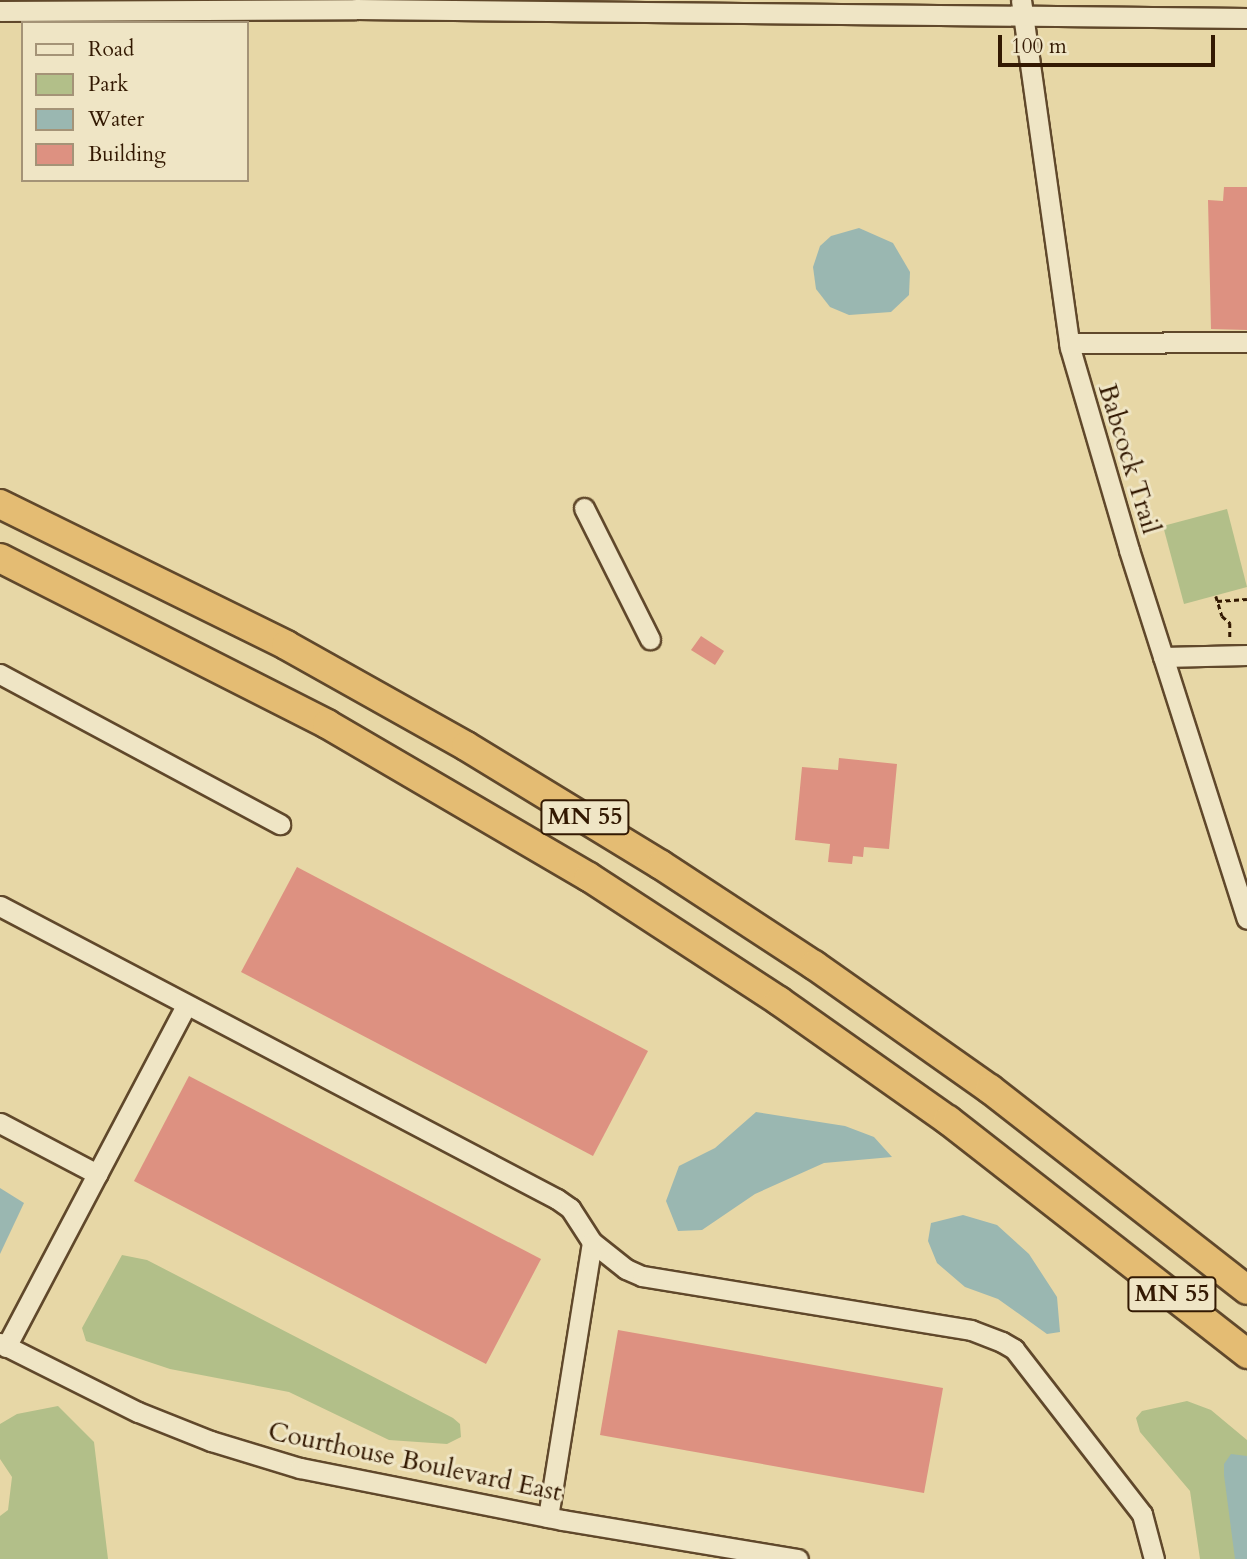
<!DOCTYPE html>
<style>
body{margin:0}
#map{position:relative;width:1247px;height:1559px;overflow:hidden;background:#e7d7a6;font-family:Cardo,serif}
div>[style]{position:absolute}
.green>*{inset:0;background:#b2bf89}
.water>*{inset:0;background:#9ab7b1}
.building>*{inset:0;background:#dd9181}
.path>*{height:2.5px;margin-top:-1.25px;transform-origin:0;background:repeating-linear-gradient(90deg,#331902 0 5px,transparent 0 8.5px)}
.roads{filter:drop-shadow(2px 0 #60482b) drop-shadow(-2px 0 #60482b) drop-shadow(0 2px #60482b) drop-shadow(0 -2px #60482b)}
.minor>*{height:19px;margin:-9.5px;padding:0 9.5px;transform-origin:9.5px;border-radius:9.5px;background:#efe5c5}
.highway>*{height:28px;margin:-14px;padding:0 14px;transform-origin:14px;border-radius:14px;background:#e4bc73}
span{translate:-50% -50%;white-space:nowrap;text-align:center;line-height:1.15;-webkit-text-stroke:6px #efe5c5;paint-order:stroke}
.shield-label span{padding:2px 5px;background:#efe5c5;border:2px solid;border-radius:5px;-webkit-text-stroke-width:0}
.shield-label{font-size:24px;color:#331902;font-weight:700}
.street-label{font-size:26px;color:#331902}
.legend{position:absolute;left:21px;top:21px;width:228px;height:161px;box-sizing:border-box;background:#efe5c5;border:2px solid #a49377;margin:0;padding:9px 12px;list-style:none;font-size:21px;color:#331902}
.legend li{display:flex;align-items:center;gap:14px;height:35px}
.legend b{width:35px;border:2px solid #a49377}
.scale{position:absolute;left:998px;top:35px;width:217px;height:32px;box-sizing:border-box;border:4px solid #331902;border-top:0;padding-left:9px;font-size:21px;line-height:24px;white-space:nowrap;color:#331902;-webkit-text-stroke:5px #efe5c5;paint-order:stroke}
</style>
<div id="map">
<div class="green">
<i style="clip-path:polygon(1227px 509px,1247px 587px,1184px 604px,1163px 526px)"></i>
<i style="clip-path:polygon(122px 1255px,147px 1260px,453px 1418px,460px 1424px,461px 1437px,447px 1444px,389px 1440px,289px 1392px,170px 1369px,86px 1341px,82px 1328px)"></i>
<i style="clip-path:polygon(1187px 1401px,1211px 1410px,1247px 1440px,1247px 1559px,1200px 1559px,1190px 1491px,1140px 1432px,1136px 1418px,1142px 1411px)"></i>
<i style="clip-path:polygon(58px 1406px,94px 1442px,108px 1559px,0 1559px,0 1516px,8px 1510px,12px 1477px,0 1459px,0 1424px,17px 1414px)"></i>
</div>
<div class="water">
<i style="clip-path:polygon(859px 228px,893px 243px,910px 272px,909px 295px,891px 312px,849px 315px,830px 307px,816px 289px,813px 267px,820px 246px,831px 236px)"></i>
<i style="clip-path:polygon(756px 1112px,845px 1126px,874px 1137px,892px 1157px,824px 1163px,755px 1194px,702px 1230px,678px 1231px,666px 1201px,679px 1166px,715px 1148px)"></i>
<i style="clip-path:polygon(0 1188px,24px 1203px,0 1254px)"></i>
<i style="clip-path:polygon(963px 1215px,997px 1225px,1029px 1254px,1057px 1297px,1060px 1332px,1047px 1334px,998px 1299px,965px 1287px,937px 1263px,928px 1241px,931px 1223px)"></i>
<i style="clip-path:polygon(1231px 1454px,1247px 1456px,1247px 1559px,1235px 1559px,1224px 1475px,1224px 1464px)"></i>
</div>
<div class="building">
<i style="clip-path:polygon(1224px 187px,1247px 187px,1247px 330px,1211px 329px,1208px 200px,1223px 201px)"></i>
<i style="clip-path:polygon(701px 636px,724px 651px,715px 665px,691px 650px)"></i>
<i style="clip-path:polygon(839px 758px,897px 764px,889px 849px,864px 847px,863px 857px,853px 856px,852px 864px,828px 862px,830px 844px,795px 840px,802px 767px,838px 770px)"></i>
<i style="clip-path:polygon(297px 867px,648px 1051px,593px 1156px,241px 972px)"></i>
<i style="clip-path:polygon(189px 1076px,541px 1259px,486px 1364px,134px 1181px)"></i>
<i style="clip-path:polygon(618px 1330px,943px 1388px,924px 1493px,600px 1435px)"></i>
</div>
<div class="path">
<i style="left:1216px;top:596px;width:21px;rotate:73deg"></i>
<i style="left:1222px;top:616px;width:11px;rotate:41deg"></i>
<i style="left:1230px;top:623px;width:15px;rotate:90deg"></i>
<i style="left:1217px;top:601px;width:30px;rotate:-4deg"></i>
</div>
<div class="roads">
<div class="minor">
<i style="left:1021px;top:0;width:351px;rotate:82deg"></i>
<i style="left:1070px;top:348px;width:210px;rotate:73.7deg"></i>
<i style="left:1129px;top:550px;width:387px;rotate:72.3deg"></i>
<i style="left:0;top:11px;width:356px;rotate:-0.3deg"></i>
<i style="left:356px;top:9px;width:891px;rotate:0.58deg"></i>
<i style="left:1069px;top:343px;width:178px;rotate:-0.3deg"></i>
<i style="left:584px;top:508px;width:147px;rotate:63.3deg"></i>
<i style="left:1163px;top:657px;width:84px;rotate:-1.4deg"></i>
<i style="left:0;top:674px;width:318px;rotate:28.2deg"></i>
<i style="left:0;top:906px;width:629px;rotate:27.75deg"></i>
<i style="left:557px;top:1199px;width:16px;rotate:35deg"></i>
<i style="left:570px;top:1208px;width:40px;rotate:57.1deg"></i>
<i style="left:592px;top:1242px;width:43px;rotate:38.5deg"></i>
<i style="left:626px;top:1269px;width:17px;rotate:24deg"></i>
<i style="left:642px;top:1276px;width:333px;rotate:9.3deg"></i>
<i style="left:971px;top:1330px;width:33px;rotate:21deg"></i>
<i style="left:1002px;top:1342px;width:14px;rotate:30deg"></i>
<i style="left:1014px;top:1349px;width:209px;rotate:52.2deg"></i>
<i style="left:1142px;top:1514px;width:47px;rotate:75.1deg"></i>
<i style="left:0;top:1123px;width:110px;rotate:27.7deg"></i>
<i style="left:0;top:1343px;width:154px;rotate:26.6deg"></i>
<i style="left:138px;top:1412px;width:79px;rotate:21.7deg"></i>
<i style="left:211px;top:1441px;width:93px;rotate:16.9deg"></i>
<i style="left:300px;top:1468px;width:267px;rotate:11.2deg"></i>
<i style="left:562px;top:1520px;width:239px;rotate:9.4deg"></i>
<i style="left:6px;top:1347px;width:386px;rotate:-62.2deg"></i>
<i style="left:548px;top:1517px;width:278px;rotate:-80.9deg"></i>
</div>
<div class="highway">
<i style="left:0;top:504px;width:319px;rotate:26.2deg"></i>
<i style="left:286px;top:645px;width:206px;rotate:29.3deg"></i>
<i style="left:466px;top:746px;width:228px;rotate:31.4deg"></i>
<i style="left:661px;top:865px;width:183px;rotate:33.2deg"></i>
<i style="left:814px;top:965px;width:215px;rotate:35.2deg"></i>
<i style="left:990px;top:1089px;width:326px;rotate:38deg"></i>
<i style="left:0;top:558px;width:367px;rotate:26.9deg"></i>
<i style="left:327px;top:724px;width:303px;rotate:30.3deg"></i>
<i style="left:589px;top:877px;width:227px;rotate:33.1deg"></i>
<i style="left:779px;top:1001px;width:207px;rotate:35.2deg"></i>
<i style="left:948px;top:1120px;width:380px;rotate:38deg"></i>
</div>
</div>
<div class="shield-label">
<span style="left:585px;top:817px">MN 55</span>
<span style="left:1172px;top:1294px">MN 55</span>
</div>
<div class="street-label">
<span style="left:1129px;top:459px;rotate:73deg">Babcock Trail</span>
<span style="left:415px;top:1462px;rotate:12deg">Courthouse Boulevard East</span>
</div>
<ul class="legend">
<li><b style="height:9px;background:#efe5c5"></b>Road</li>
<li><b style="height:19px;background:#b2bf89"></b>Park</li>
<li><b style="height:19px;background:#9ab7b1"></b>Water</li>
<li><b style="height:19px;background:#dd9181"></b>Building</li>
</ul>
<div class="scale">100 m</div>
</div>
